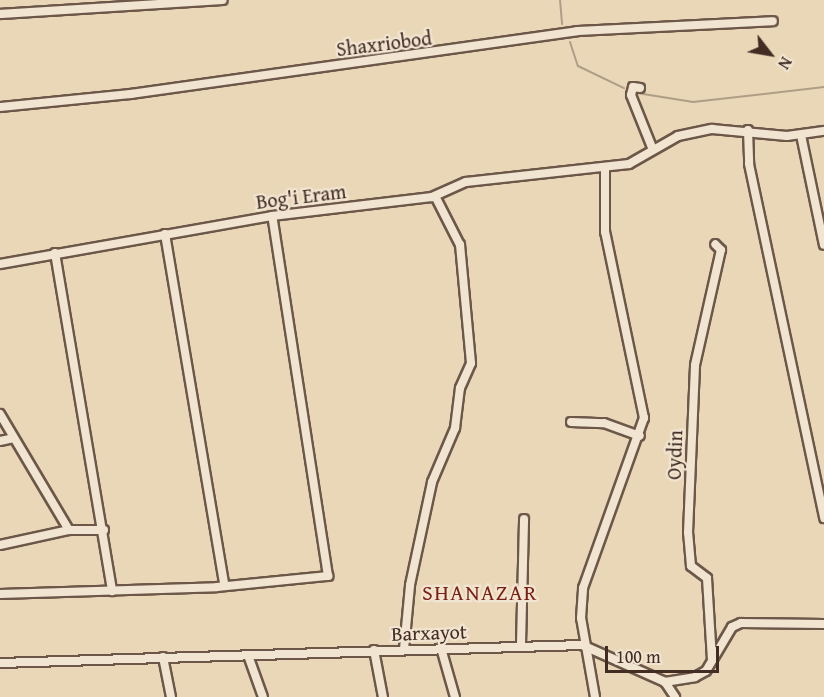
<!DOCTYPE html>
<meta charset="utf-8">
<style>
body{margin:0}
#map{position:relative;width:824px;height:697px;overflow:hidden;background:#e9d7b8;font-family:"Gentium Book Plus",serif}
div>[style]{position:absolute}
.stream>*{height:2px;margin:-1px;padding:0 1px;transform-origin:1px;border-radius:1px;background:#b09d86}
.roads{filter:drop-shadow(2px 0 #6c5749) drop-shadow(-2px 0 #6c5749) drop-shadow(0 2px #6c5749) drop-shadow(0 -2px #6c5749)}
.street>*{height:8px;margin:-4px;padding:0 4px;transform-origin:4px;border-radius:4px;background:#f1e5d1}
span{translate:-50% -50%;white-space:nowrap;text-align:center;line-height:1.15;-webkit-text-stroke:4.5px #f1e5d1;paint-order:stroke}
.street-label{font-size:20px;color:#422c24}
.quarter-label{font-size:22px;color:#7a1f14;letter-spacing:1.5px}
.north{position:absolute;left:740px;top:24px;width:60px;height:60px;-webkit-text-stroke:4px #f1e5d1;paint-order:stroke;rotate:121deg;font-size:16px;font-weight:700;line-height:24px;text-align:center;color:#422c24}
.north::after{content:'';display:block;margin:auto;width:21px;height:27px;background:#422c24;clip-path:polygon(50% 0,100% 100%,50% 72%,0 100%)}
.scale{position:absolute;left:605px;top:646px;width:114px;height:27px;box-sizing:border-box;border:3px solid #422c24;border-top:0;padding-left:8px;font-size:18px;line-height:21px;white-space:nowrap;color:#422c24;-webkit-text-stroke:4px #f1e5d1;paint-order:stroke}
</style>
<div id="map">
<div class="stream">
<i style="left:560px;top:0;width:24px;rotate:85deg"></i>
<i style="left:570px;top:42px;width:25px;rotate:72deg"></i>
<i style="left:578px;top:66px;width:51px;rotate:25.6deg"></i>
<i style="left:637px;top:93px;width:57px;rotate:9.1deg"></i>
<i style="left:693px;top:102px;width:132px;rotate:-6.5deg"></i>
</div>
<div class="roads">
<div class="street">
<i style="left:0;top:14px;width:223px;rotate:-3.6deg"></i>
<i style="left:640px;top:88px;width:7px;rotate:-172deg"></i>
<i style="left:633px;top:87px;width:8px;rotate:104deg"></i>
<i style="left:631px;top:95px;width:59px;rotate:68.2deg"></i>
<i style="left:0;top:107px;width:132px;rotate:-5.7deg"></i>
<i style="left:131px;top:94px;width:450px;rotate:-8deg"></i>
<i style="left:577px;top:31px;width:196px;rotate:-2.9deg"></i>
<i style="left:748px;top:130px;width:34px;rotate:88deg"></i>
<i style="left:749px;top:164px;width:362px;rotate:78deg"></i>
<i style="left:801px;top:135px;width:112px;rotate:78.2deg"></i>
<i style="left:165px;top:234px;width:354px;rotate:80.4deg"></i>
<i style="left:55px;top:253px;width:343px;rotate:80.4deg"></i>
<i style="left:0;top:264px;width:276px;rotate:-10deg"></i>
<i style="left:272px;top:216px;width:161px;rotate:-6.8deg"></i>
<i style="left:432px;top:197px;width:37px;rotate:-24deg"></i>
<i style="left:466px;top:182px;width:164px;rotate:-6.3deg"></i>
<i style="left:629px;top:164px;width:56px;rotate:-29.7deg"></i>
<i style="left:678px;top:136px;width:35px;rotate:-12deg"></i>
<i style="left:712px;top:129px;width:75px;rotate:5.3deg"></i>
<i style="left:787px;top:136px;width:37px;rotate:-8deg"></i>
<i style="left:0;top:414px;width:135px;rotate:59.3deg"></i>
<i style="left:69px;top:530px;width:35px"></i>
<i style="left:571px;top:422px;width:33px;rotate:2deg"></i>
<i style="left:604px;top:423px;width:38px;rotate:20deg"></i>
<i style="left:0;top:441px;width:14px;rotate:-12deg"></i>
<i style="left:0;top:545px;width:71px;rotate:-12.3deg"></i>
<i style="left:0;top:594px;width:217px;rotate:-1.8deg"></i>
<i style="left:217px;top:587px;width:112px;rotate:-5.7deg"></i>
<i style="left:328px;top:576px;width:364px;rotate:-98.8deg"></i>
<i style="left:521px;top:644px;width:125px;rotate:-88.6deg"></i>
<i style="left:441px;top:648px;width:51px;rotate:74.1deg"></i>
<i style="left:404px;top:649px;width:64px;rotate:-84.6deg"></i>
<i style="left:410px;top:585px;width:105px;rotate:-77.9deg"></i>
<i style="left:432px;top:482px;width:59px;rotate:-66.9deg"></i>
<i style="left:455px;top:428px;width:40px;rotate:-82.9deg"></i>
<i style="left:460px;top:388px;width:27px;rotate:-66deg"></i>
<i style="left:471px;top:363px;width:119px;rotate:-95.3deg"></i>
<i style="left:460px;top:245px;width:55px;rotate:-117deg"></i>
<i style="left:374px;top:650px;width:48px;rotate:79.2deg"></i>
<i style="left:163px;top:657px;width:41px;rotate:78.7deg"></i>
<i style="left:249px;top:658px;width:41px;rotate:70.3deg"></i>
<i style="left:712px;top:660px;width:82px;rotate:-93.5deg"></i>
<i style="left:707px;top:578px;width:20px;rotate:-143deg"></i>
<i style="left:691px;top:566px;width:33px;rotate:-95deg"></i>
<i style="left:688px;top:533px;width:168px;rotate:-87.6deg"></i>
<i style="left:695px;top:365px;width:118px;rotate:-77.3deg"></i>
<i style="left:721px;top:250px;width:8px;rotate:-135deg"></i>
<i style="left:0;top:663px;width:582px;rotate:-1.77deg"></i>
<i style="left:582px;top:645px;width:91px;rotate:24deg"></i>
<i style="left:665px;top:682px;width:30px;rotate:-9deg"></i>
<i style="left:695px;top:677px;width:13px;rotate:-29deg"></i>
<i style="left:706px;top:671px;width:51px;rotate:-59.4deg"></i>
<i style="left:732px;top:627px;width:10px;rotate:-24deg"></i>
<i style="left:741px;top:623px;width:83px;rotate:0.7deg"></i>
<i style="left:665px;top:682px;width:18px;rotate:56deg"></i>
<i style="left:595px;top:697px;width:80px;rotate:-100deg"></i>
<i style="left:581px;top:618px;width:30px;rotate:-86deg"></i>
<i style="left:583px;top:588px;width:181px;rotate:-70.3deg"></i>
<i style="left:644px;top:418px;width:190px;rotate:-101.8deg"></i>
<i style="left:605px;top:232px;width:64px;rotate:-90deg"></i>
</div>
</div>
<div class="street-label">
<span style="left:384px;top:43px;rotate:-7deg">Shaxriobod</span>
<span style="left:301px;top:196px;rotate:-7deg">Bog'i Eram</span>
<span style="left:674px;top:455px;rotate:-88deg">Oydin</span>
<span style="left:429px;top:632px;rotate:-2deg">Barxayot</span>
</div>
<div class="quarter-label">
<span style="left:480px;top:593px">SHАNAZAR</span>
</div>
<div class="north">N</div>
<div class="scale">100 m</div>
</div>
